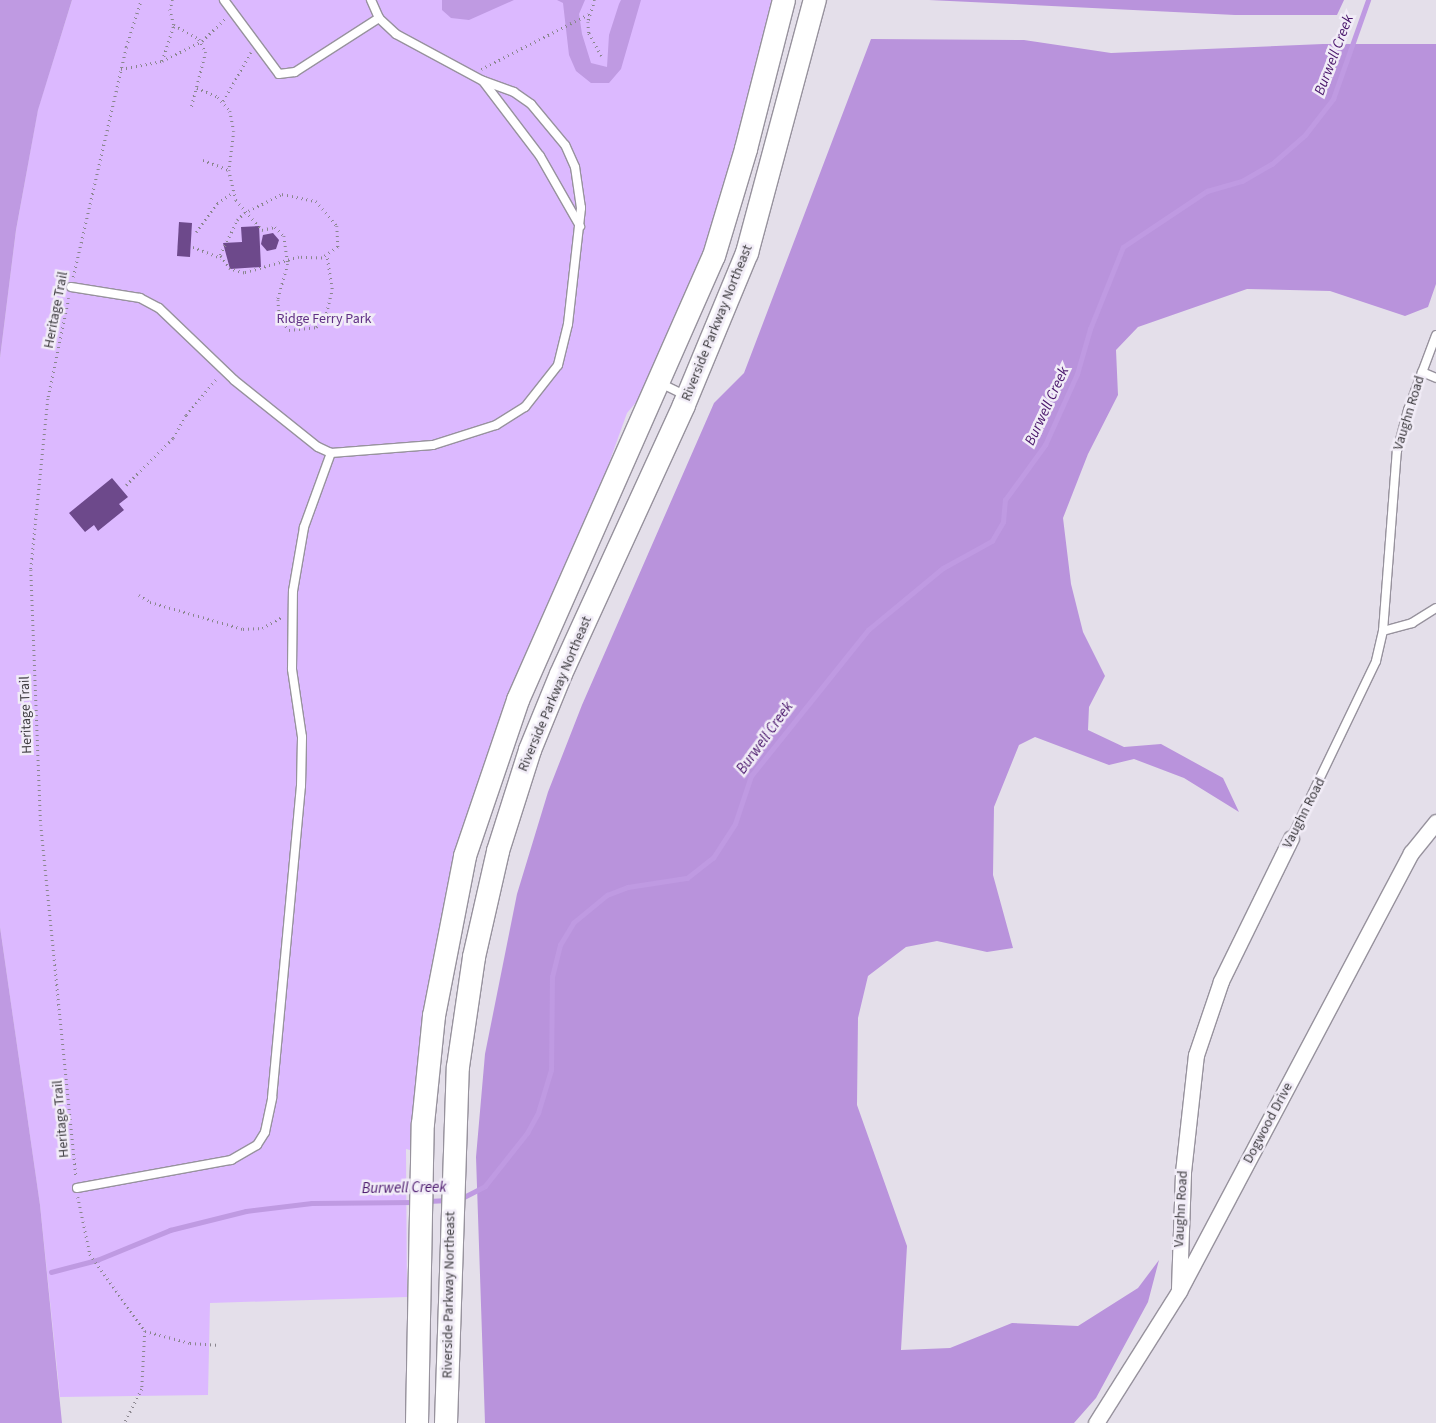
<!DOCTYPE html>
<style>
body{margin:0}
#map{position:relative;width:1436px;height:1423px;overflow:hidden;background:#e4dfea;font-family:"Source Sans 3",sans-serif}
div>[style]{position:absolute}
.green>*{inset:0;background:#dcb9ff}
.forest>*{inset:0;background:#b993dc}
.water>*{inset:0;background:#bf9ae2}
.stream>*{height:4.5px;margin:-2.25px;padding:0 2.25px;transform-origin:2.25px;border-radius:2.25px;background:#bf9ae2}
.building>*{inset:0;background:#6d498b}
.path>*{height:2.5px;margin-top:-1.25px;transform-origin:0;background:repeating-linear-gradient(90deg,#8a868e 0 1px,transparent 0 5px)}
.roads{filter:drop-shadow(1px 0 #97929d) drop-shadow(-1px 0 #97929d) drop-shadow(0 1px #97929d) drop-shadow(0 -1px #97929d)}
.service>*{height:8px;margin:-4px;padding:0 4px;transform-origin:4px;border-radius:4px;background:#fff}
.minor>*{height:15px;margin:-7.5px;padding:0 7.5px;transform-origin:7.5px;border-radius:7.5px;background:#fff}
.secondary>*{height:22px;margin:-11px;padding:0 11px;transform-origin:11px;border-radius:11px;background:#fff}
span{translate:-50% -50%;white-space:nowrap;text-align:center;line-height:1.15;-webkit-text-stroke:5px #f1ecf7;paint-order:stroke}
.street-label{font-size:14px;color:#3e3c40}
.park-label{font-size:14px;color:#5f2f84}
.water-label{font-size:15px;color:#49166b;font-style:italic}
</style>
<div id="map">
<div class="green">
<i style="clip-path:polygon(72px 0,773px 0,720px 205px,695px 275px,644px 393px,627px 413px,604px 477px,520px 666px,468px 810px,433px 957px,420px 1047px,414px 1151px,406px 1149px,407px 1297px,210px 1303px,208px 1395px,60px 1397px,40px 1205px,0 927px,0 358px,16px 230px,38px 109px)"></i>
</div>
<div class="forest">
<i style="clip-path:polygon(929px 0,1344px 0,1337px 15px,1235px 15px)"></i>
<i style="clip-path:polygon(871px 39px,1024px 40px,1111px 53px,1323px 44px,1436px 44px,1436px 284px,1428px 307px,1405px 316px,1330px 291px,1247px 289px,1138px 327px,1116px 350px,1118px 395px,1088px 454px,1063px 518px,1071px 584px,1083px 632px,1105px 676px,1089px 707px,1088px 730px,1124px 747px,1161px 744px,1223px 778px,1239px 812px,1184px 778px,1134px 759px,1109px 765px,1035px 737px,1019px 745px,994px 807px,993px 875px,1013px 948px,987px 952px,937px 941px,906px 947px,868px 976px,858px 1018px,857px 1105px,907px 1246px,901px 1350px,950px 1348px,1012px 1323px,1078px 1326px,1138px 1288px,1159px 1260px,1148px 1302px,1096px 1398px,1074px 1423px,485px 1423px,476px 1157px,485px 1054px,517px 894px,548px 792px,582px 705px,714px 403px,744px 373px)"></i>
</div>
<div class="water">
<i style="clip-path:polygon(0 0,72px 0,38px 110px,16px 230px,0 358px)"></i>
<i style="clip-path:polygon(442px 0,514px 0,469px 20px,451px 18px,442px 10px)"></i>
<i style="clip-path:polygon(557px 0,585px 0,579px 14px,582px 34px,591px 63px,607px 67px,609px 35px,619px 4px,621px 0,641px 0,621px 69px,609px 83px,591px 83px,576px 71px,569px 55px,563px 3px)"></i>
<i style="clip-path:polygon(0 927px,40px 1205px,62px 1423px,0 1423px)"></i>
</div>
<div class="stream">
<i style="left:460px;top:1199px;width:28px;rotate:-27deg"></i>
<i style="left:485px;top:1186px;width:68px;rotate:-51.6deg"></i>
<i style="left:527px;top:1133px;width:23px;rotate:-61deg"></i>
<i style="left:538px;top:1113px;width:45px;rotate:-73.2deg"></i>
<i style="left:551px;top:1070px;width:93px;rotate:-89.4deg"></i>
<i style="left:552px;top:977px;width:33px;rotate:-76deg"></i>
<i style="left:560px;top:945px;width:26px;rotate:-59deg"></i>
<i style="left:573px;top:923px;width:44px;rotate:-39.5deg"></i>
<i style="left:607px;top:895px;width:22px;rotate:-21deg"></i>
<i style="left:628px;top:887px;width:60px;rotate:-8.7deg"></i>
<i style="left:687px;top:878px;width:33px;rotate:-38deg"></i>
<i style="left:713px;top:858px;width:40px;rotate:-57.1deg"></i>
<i style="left:735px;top:824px;width:51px;rotate:-71.6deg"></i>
<i style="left:751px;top:776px;width:187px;rotate:-51.3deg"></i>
<i style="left:868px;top:630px;width:97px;rotate:-39.6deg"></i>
<i style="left:943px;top:568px;width:56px;rotate:-28.9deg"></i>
<i style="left:992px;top:541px;width:22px;rotate:-60deg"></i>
<i style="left:1003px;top:522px;width:22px;rotate:-85deg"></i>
<i style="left:1005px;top:500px;width:68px;rotate:-54deg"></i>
<i style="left:1045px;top:445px;width:78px;rotate:-65.7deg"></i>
<i style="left:1077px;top:374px;width:47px;rotate:-73.9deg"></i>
<i style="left:1090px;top:329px;width:88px;rotate:-68.1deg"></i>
<i style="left:1123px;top:247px;width:101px;rotate:-33.7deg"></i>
<i style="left:1207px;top:191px;width:36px;rotate:-16deg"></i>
<i style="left:1242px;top:181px;width:34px;rotate:-30deg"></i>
<i style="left:1272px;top:164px;width:44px;rotate:-41.3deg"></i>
<i style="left:1305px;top:135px;width:46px;rotate:-52.1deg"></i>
<i style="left:1333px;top:99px;width:105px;rotate:-70.5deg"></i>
<i style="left:428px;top:1201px;width:20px;rotate:-3deg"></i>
<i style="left:51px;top:1272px;width:48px;rotate:-14.6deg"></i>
<i style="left:97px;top:1260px;width:79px;rotate:-22.3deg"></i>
<i style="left:170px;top:1230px;width:78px;rotate:-14deg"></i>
<i style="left:246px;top:1211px;width:66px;rotate:-6.9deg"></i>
<i style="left:312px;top:1203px;width:103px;rotate:-0.6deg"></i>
</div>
<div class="building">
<i style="clip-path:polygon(179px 222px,192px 223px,190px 257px,177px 256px)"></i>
<i style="clip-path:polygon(259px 226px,261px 267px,230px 269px,223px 243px,242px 242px,241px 227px)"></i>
<i style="clip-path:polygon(273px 233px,279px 240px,276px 249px,267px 251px,261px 244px,263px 235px)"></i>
<i style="clip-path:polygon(112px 478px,128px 497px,119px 504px,124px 510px,98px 531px,94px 525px,85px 532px,69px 513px)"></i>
</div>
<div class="path">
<i style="left:173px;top:0;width:9px;rotate:108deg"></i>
<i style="left:170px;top:9px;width:16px;rotate:76deg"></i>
<i style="left:174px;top:25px;width:29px;rotate:29deg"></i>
<i style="left:199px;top:39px;width:15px;rotate:62deg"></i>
<i style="left:206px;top:52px;width:59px;rotate:104.7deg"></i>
<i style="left:595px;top:0;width:23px;rotate:108deg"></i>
<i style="left:588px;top:22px;width:11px;rotate:85deg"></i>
<i style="left:589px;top:33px;width:26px;rotate:61deg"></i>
<i style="left:162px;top:61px;width:38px;rotate:-72deg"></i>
<i style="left:121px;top:69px;width:42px;rotate:-11deg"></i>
<i style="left:162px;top:61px;width:45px;rotate:-26.6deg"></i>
<i style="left:202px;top:41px;width:32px;rotate:-44deg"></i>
<i style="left:481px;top:69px;width:121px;rotate:-27deg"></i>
<i style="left:197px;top:88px;width:23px;rotate:23deg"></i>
<i style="left:218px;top:97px;width:18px;rotate:49deg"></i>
<i style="left:230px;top:111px;width:20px;rotate:79deg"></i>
<i style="left:234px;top:131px;width:39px;rotate:97deg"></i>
<i style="left:229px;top:170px;width:31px;rotate:77deg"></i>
<i style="left:236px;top:200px;width:40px;rotate:49deg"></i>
<i style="left:262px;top:230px;width:13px;rotate:-13deg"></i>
<i style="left:275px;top:227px;width:13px;rotate:45deg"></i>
<i style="left:284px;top:236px;width:28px;rotate:82deg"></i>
<i style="left:288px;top:264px;width:37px;rotate:106deg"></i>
<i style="left:278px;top:300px;width:18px;rotate:84deg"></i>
<i style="left:280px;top:318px;width:15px;rotate:53deg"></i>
<i style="left:289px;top:330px;width:27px;rotate:-6deg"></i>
<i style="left:316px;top:327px;width:13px;rotate:-45deg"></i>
<i style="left:325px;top:318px;width:30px;rotate:-76deg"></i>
<i style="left:332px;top:289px;width:32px;rotate:-99deg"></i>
<i style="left:223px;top:101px;width:56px;rotate:-60.3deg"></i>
<i style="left:203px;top:160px;width:28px;rotate:21deg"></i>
<i style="left:282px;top:194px;width:35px;rotate:12deg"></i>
<i style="left:316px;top:201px;width:33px;rotate:50deg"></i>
<i style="left:337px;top:226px;width:21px;rotate:87deg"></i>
<i style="left:338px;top:247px;width:19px;rotate:145deg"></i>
<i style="left:322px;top:258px;width:23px;rotate:-178deg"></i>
<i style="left:299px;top:257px;width:57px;rotate:163.8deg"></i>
<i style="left:244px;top:273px;width:15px;rotate:-164deg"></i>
<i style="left:230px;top:269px;width:17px;rotate:-126deg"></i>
<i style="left:220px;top:255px;width:39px;rotate:-64deg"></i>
<i style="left:237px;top:220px;width:10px;rotate:-45deg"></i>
<i style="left:244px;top:213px;width:42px;rotate:-26.6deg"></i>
<i style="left:196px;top:232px;width:36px;rotate:-54deg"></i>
<i style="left:217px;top:203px;width:20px;rotate:-33deg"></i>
<i style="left:193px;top:247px;width:30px;rotate:21deg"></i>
<i style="left:73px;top:277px;width:236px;rotate:-77deg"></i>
<i style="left:126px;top:47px;width:49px;rotate:-72.3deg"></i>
<i style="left:69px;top:298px;width:103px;rotate:101.7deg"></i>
<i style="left:48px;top:399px;width:172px;rotate:95.7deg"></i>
<i style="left:31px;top:570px;width:255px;rotate:87.8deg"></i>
<i style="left:41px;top:825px;width:354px;rotate:84.3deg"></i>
<i style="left:126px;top:485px;width:66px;rotate:-45deg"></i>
<i style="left:173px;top:438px;width:26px;rotate:-61deg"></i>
<i style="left:186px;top:415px;width:48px;rotate:-50deg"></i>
<i style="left:139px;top:595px;width:13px;rotate:32deg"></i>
<i style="left:150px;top:602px;width:97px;rotate:16.2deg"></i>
<i style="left:243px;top:629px;width:19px;rotate:-3deg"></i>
<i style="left:262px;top:628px;width:23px;rotate:-29deg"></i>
<i style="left:78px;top:1197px;width:58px;rotate:78.1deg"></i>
<i style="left:90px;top:1254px;width:95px;rotate:54.5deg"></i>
<i style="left:145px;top:1331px;width:58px;rotate:93deg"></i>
<i style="left:142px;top:1389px;width:38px;rotate:117deg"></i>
<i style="left:145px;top:1331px;width:47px;rotate:14.9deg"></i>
<i style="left:190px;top:1343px;width:30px;rotate:4deg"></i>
</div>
<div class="roads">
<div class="service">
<i style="left:224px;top:0;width:92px;rotate:53.4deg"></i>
<i style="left:279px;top:74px;width:16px;rotate:-7deg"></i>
<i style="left:295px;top:72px;width:100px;rotate:-32.7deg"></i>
<i style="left:483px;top:81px;width:94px;rotate:52.8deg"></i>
<i style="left:540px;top:156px;width:81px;rotate:60.3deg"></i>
<i style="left:71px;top:287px;width:70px;rotate:9.1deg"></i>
<i style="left:140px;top:298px;width:21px;rotate:28deg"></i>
<i style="left:159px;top:308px;width:104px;rotate:43.8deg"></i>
<i style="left:234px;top:380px;width:107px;rotate:38.6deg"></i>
<i style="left:318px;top:447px;width:14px;rotate:25deg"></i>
<i style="left:331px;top:453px;width:102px;rotate:-4.5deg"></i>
<i style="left:433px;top:445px;width:66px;rotate:-17.6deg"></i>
<i style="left:496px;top:425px;width:34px;rotate:-32deg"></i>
<i style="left:525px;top:407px;width:53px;rotate:-51.8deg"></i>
<i style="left:558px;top:365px;width:42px;rotate:-76.3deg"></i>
<i style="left:568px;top:324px;width:117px;rotate:-83.6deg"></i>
<i style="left:581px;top:208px;width:41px;rotate:-98.3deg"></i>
<i style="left:575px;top:167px;width:24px;rotate:-114deg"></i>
<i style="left:565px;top:145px;width:53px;rotate:-129.7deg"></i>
<i style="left:531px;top:104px;width:21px;rotate:-145deg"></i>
<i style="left:514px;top:92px;width:33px;rotate:-160deg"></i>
<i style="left:483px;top:81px;width:99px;rotate:-151.6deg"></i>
<i style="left:396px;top:34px;width:23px;rotate:-137deg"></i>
<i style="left:379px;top:18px;width:20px;rotate:-114deg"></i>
<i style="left:1422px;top:372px;width:15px;rotate:23deg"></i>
<i style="left:660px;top:383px;width:28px;rotate:26deg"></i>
<i style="left:1383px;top:631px;width:30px;rotate:-15deg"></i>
<i style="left:1412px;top:623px;width:28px;rotate:-32deg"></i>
<i style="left:1291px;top:838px;width:196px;rotate:-64.3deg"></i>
<i style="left:1376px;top:661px;width:31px;rotate:-77deg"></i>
<i style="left:1383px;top:631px;width:181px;rotate:-85.6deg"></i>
<i style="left:1397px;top:451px;width:42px;rotate:-75deg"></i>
<i style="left:1408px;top:410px;width:80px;rotate:-69.5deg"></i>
<i style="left:77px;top:1188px;width:157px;rotate:-10.3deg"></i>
<i style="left:231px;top:1160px;width:30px;rotate:-30deg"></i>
<i style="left:257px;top:1145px;width:15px;rotate:-58deg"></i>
<i style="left:265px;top:1132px;width:35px;rotate:-78deg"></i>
<i style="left:272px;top:1098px;width:313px;rotate:-84.7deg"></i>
<i style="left:301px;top:786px;width:49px;rotate:-88.8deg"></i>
<i style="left:302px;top:737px;width:69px;rotate:-98.4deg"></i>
<i style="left:292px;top:669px;width:78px;rotate:-89.3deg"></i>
<i style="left:293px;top:591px;width:65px;rotate:-80.2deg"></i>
<i style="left:304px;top:527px;width:79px;rotate:-70deg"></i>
</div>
<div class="minor">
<i style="left:1179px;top:1288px;width:116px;rotate:-88deg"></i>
<i style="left:1183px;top:1172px;width:118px;rotate:-83.7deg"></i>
<i style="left:1196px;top:1055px;width:78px;rotate:-71.3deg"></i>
<i style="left:1221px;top:981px;width:159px;rotate:-63.9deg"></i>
<i style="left:1096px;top:1423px;width:156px;rotate:-57.8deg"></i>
<i style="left:1179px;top:1291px;width:496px;rotate:-62.1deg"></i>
<i style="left:1411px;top:853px;width:40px;rotate:-51deg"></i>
</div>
<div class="secondary">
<i style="left:417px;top:1423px;width:299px;rotate:-88.9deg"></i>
<i style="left:423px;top:1124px;width:109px;rotate:-84.2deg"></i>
<i style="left:434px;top:1016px;width:163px;rotate:-79deg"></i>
<i style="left:465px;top:856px;width:165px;rotate:-71.2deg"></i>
<i style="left:518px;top:700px;width:485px;rotate:-66.2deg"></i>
<i style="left:714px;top:256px;width:112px;rotate:-73.3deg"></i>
<i style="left:746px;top:149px;width:154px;rotate:-75.7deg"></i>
<i style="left:446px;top:1423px;width:356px;rotate:-88.1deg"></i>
<i style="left:458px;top:1067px;width:111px;rotate:-81.7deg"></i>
<i style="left:474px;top:957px;width:109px;rotate:-77.2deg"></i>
<i style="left:498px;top:851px;width:106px;rotate:-72.4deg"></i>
<i style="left:530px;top:750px;width:82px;rotate:-67.8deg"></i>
<i style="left:561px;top:674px;width:296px;rotate:-65.4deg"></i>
<i style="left:684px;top:405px;width:165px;rotate:-67.5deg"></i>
<i style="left:747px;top:253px;width:262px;rotate:-75deg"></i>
</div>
</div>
<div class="street-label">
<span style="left:56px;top:310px;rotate:-79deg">Heritage Trail</span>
<span style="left:717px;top:323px;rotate:-68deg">Riverside Parkway Northeast</span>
<span style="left:1409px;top:413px;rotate:-73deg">Vaughn Road</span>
<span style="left:555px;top:694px;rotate:-67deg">Riverside Parkway Northeast</span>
<span style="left:26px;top:715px;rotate:-92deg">Heritage Trail</span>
<span style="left:1304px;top:813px;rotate:-63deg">Vaughn Road</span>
<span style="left:61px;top:1119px;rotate:-95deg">Heritage Trail</span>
<span style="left:1268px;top:1123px;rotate:-62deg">Dogwood Drive</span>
<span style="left:1181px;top:1209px;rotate:-87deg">Vaughn Road</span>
<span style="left:449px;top:1295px;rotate:-89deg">Riverside Parkway Northeast</span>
</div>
<div class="park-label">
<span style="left:324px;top:319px">Ridge Ferry Park</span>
</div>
<div class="water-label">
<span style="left:1334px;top:55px;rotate:-69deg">Burwell Creek</span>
<span style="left:1047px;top:406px;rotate:-65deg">Burwell Creek</span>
<span style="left:765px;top:738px;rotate:-54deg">Burwell Creek</span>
<span style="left:404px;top:1188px;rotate:-1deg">Burwell Creek</span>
</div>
</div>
